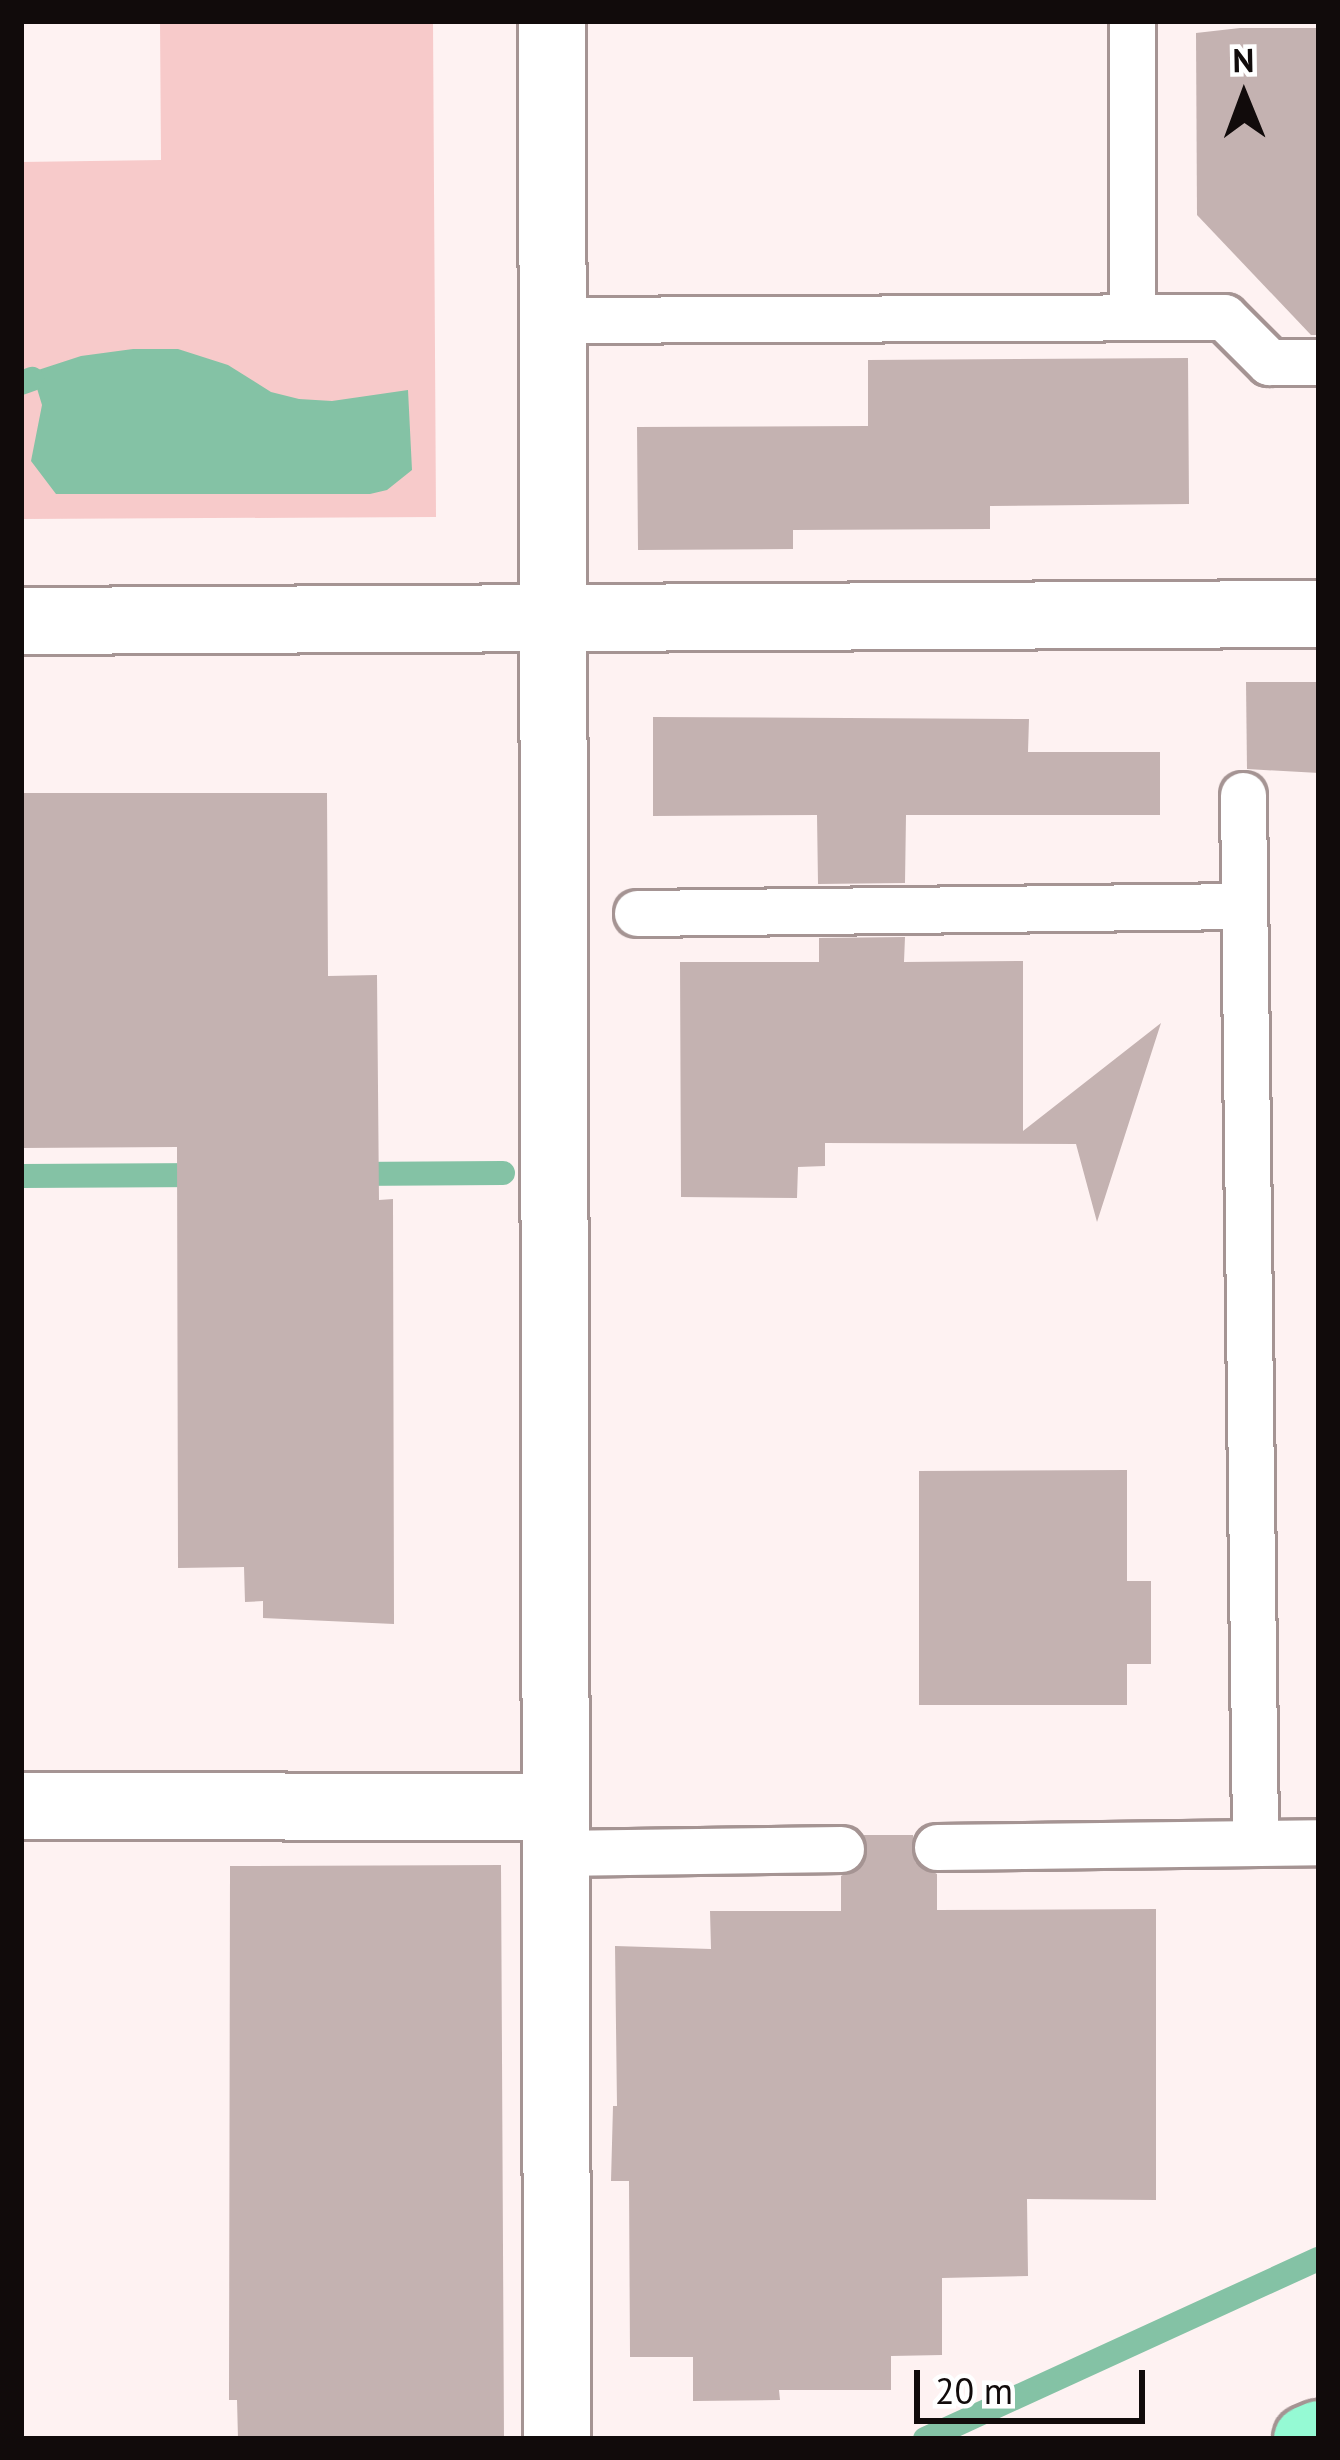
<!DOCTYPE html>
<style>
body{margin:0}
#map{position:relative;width:1340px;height:2460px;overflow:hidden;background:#fef2f2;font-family:"PT Sans",sans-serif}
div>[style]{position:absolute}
.green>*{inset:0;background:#f7caca}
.water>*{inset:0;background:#84c2a5}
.stream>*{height:24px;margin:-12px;padding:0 12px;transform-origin:12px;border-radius:12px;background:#84c2a5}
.building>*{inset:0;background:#c4b2b1}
.roads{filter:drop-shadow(3px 0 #a59493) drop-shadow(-3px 0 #a59493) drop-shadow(0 3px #a59493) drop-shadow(0 -3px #a59493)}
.service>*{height:45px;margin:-22.5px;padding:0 22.5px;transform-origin:22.5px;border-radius:22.5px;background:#fff}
.minor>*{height:66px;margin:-33px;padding:0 33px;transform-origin:33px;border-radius:33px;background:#fff}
.primary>*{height:66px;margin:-33px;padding:0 33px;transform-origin:33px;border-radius:33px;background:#95fad4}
span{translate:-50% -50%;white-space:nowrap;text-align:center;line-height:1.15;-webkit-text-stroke:12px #fff;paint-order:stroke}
.frame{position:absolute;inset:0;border:24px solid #110b0b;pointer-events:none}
.north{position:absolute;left:1184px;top:36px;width:120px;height:120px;-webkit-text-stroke:9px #fff;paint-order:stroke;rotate:359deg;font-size:33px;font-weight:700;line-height:48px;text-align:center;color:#110b0b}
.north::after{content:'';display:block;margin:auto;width:42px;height:54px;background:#110b0b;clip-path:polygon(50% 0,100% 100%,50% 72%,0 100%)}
.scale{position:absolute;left:914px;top:2370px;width:231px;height:54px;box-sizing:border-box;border:6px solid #110b0b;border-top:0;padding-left:15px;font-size:36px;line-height:42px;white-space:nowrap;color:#110b0b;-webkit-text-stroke:9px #fff;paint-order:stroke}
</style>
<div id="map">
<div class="green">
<i style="clip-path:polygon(160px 21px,433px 21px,436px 517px,21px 519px,21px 162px,161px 160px)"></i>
</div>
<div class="water">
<i style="clip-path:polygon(133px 349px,178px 349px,228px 365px,271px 392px,299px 399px,332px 401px,408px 390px,412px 470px,387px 490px,370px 494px,56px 494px,31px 461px,42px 405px,32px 372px,81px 356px)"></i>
</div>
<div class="stream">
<i style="left:21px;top:383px;width:12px;rotate:-20deg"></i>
<i style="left:349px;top:1174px;width:154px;rotate:-0.4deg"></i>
<i style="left:21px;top:1176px;width:185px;rotate:-0.3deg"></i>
<i style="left:925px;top:2439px;width:433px;rotate:-24.6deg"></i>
</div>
<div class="building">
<i style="clip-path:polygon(1240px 28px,1319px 28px,1319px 335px,1311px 335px,1197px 215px,1196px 33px)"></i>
<i style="clip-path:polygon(1188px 358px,1189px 504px,990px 506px,990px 529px,793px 530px,793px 549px,638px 550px,637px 427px,868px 426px,868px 360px)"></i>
<i style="clip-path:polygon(1246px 682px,1319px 682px,1319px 773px,1247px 769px)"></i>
<i style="clip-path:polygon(653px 717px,1029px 719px,1028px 752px,1160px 752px,1160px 815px,906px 815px,905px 883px,818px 884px,817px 815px,653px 816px)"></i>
<i style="clip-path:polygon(21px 793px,327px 793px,328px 976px,377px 975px,379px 1200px,393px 1199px,394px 1624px,263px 1618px,263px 1601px,245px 1602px,244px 1567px,178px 1568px,177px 1147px,21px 1148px)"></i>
<i style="clip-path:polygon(905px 937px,904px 962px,1023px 961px,1023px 1131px,1161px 1023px,1097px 1222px,1076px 1144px,825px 1143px,825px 1166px,798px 1167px,797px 1198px,681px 1197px,680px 962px,819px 962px,819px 938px)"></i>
<i style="clip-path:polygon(1127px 1470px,1127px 1581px,1151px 1581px,1151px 1664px,1127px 1664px,1127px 1705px,919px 1705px,919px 1471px)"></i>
<i style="clip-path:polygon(864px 1835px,913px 1835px,915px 1862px,937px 1874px,937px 1910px,1156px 1909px,1156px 2200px,1027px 2199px,1028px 2276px,942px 2278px,942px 2355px,891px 2356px,891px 2390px,779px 2390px,780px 2400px,693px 2401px,693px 2357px,630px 2357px,629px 2181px,611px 2181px,613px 2106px,617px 2106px,615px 1946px,711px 1949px,710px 1911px,841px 1911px,841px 1876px,864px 1863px)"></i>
<i style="clip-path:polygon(501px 1865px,504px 2439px,238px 2439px,237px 2400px,229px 2400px,230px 1866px)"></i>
</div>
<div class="roads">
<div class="service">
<i style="left:1132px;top:317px;width:296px;rotate:-90deg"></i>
<i style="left:552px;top:320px;width:672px;rotate:-0.26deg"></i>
<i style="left:1224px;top:317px;width:64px;rotate:45deg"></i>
<i style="left:1269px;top:362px;width:50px"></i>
<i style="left:1243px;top:795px;width:1048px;rotate:89.34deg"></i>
<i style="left:637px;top:913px;width:607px;rotate:-0.66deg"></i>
<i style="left:937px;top:1847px;width:382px;rotate:-0.7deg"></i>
<i style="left:556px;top:1853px;width:285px;rotate:-0.8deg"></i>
</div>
<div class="minor">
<i style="left:552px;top:21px;width:2418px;rotate:89.88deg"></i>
<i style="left:21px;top:621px;width:1298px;rotate:-0.31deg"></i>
<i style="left:21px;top:1806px;width:535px;rotate:0.11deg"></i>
</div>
<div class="primary">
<i style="left:1307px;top:2439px;width:13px;rotate:-23deg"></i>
</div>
</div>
<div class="frame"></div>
<div class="north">N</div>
<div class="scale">20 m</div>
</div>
